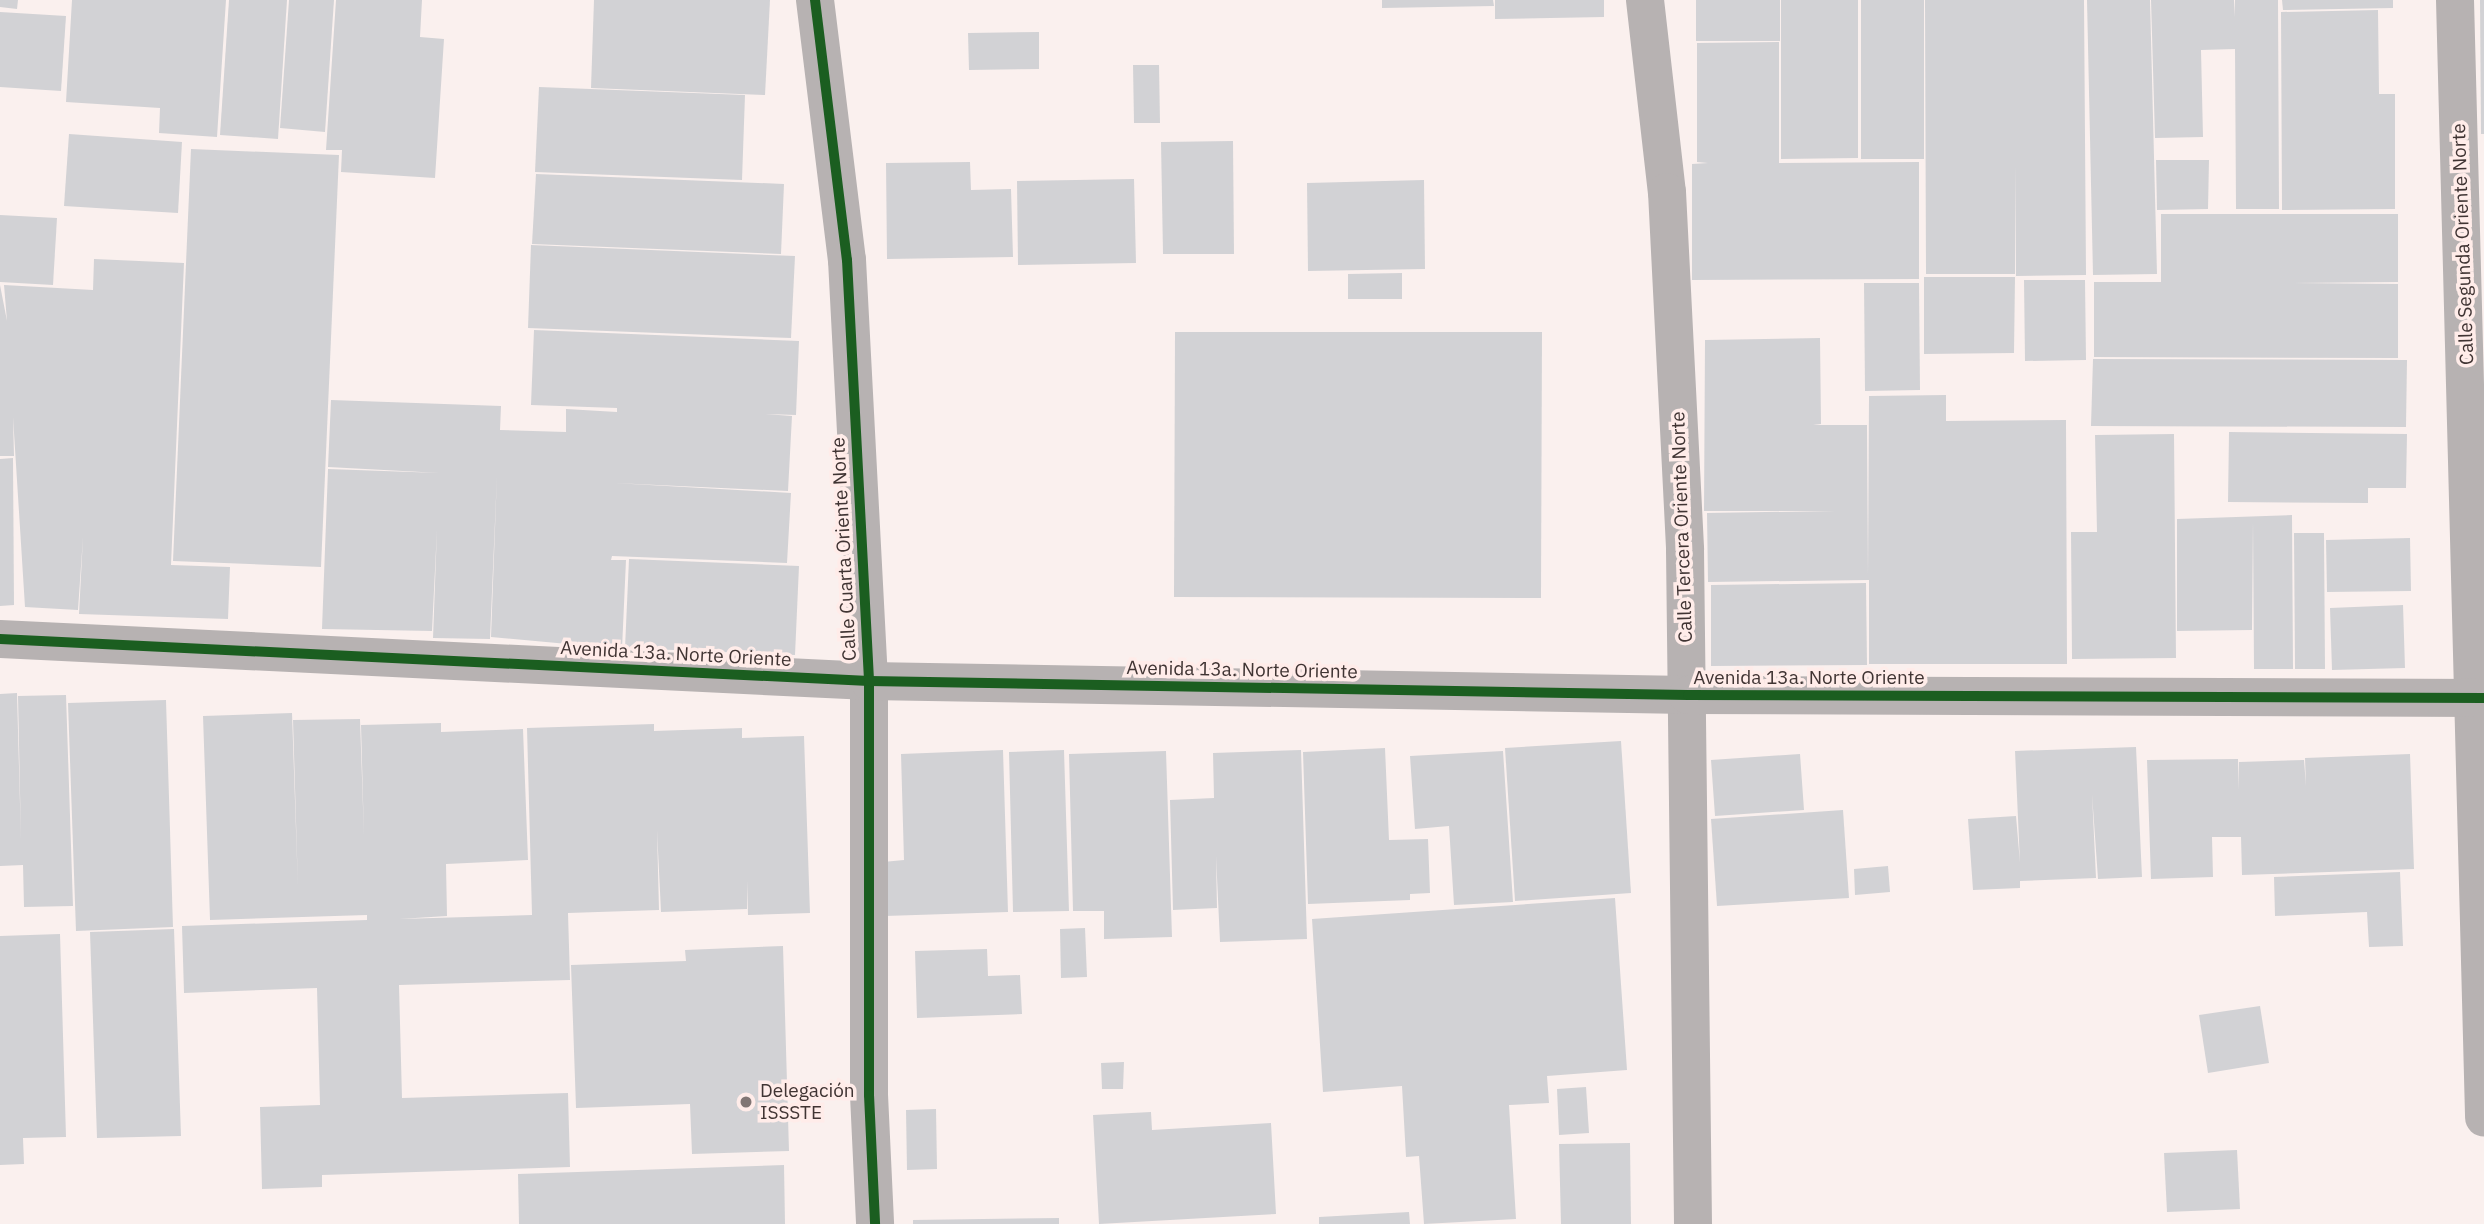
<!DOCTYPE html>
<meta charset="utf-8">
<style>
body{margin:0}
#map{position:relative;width:2484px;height:1224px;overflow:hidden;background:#faf0ee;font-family:"IBM Plex Sans",sans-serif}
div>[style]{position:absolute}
.building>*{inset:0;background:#d2d2d5}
.street>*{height:38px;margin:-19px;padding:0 19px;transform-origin:19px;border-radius:19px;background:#b7b2b2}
.cycleway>*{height:10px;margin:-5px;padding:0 5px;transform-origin:5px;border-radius:5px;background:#1b5e20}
.dots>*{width:19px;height:19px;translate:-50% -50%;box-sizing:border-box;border:4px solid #ffece9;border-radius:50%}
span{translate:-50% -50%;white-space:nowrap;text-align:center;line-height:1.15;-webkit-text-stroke:7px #ffece9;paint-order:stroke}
.street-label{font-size:19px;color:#403433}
.poi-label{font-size:19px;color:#403433}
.left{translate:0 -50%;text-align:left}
</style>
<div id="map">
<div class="building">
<i style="clip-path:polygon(0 0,18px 0,17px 9px,0 7px)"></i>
<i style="clip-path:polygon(72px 0,226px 0,217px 137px,159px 133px,160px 108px,66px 102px)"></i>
<i style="clip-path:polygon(229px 0,287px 0,278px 139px,220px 135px)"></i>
<i style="clip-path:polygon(289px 0,334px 0,325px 132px,280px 128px)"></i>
<i style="clip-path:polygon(336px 0,422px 0,420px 37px,444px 39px,435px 178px,341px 172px,342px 150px,326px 150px)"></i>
<i style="clip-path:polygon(594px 0,770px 0,765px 95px,591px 88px)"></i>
<i style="clip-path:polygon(1382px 0,1493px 0,1494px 6px,1382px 8px)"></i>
<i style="clip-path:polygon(1495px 0,1604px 0,1604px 17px,1495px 19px)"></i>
<i style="clip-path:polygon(1696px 0,1780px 0,1780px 41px,1696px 41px)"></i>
<i style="clip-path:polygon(1781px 0,1858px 0,1858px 158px,1781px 159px)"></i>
<i style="clip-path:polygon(1861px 0,1924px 0,1924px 159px,1861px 159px)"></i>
<i style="clip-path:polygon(1925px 0,2084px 0,2086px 275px,2016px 276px,2015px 165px,2015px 274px,1926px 274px)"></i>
<i style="clip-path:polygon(2087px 0,2150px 0,2157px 274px,2093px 275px)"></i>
<i style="clip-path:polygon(2151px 0,2234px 0,2234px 17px,2235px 0,2278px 0,2279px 209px,2236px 209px,2235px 49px,2201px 50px,2203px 137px,2155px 138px)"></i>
<i style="clip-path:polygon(2282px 0,2393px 0,2393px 8px,2283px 10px)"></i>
<i style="clip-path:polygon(2480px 0,2484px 0,2484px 134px,2481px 134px)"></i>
<i style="clip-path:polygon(2378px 10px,2379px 94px,2395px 94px,2395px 209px,2282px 210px,2281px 12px)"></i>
<i style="clip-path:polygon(0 12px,66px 16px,61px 91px,0 87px)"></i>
<i style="clip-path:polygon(1039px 32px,1039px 69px,969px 70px,968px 33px)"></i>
<i style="clip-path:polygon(1779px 42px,1779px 163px,1919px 162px,1919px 279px,1692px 280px,1692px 164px,1708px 163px,1697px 162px,1697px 43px)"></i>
<i style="clip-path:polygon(1133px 65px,1159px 65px,1160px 123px,1134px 123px)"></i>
<i style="clip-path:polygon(539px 87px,745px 95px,742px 180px,535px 172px)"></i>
<i style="clip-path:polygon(69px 134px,182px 142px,178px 213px,64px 206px)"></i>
<i style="clip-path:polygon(1233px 141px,1234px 254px,1163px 254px,1161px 142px)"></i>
<i style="clip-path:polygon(191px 149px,339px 155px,321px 567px,173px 561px)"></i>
<i style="clip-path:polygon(2156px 160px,2209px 160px,2208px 209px,2157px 210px)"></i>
<i style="clip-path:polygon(970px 162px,971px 190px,1011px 189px,1013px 257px,887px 259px,886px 163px)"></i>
<i style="clip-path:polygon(536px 174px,784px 184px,781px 254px,532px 244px)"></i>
<i style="clip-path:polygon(1134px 179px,1136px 263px,1018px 265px,1017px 181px)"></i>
<i style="clip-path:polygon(1424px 180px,1425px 269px,1308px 271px,1307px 183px)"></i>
<i style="clip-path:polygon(2161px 214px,2398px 214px,2398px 282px,2293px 283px,2398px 284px,2398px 358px,2094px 357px,2094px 282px,2161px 282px)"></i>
<i style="clip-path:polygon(0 215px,57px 218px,53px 285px,0 282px)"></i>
<i style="clip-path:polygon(531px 245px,795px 256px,791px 338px,528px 328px)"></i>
<i style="clip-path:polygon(94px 259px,184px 263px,171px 565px,230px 567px,228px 619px,79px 614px,83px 537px,78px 610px,25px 607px,13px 417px,14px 456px,0 456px,0 285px,7px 321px,4px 285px,93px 290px)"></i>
<i style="clip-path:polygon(1402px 273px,1402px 299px,1348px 299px,1348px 274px)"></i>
<i style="clip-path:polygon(1924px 277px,2015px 277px,2014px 353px,1924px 354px)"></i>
<i style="clip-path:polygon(2024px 280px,2085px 280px,2086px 360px,2025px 361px)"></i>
<i style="clip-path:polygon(1864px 283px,1919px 283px,1920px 390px,1865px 391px)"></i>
<i style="clip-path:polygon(534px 330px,799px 341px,796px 415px,765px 414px,792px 416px,788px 491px,614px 483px,791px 493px,787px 563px,612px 556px,611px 560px,626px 560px,622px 649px,491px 637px,497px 474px,490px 639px,433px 638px,437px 529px,432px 631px,322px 629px,328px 469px,440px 473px,328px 467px,331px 400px,501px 406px,500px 430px,566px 432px,566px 409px,617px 412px,617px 408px,531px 405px)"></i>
<i style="clip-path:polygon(1175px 332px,1542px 332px,1541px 598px,1174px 597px)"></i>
<i style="clip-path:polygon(1820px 338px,1821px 424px,1813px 425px,1867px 425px,1868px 577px,1869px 396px,1946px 395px,1946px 421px,2066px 420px,2067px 664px,1869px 664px,1869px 580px,1708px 582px,1707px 513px,1836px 511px,1704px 511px,1705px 340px)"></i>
<i style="clip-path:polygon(2093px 359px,2407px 360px,2406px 427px,2091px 426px)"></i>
<i style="clip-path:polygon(2229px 432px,2407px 434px,2406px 488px,2368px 488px,2368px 503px,2228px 502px)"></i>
<i style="clip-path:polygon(2174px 434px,2176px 658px,2072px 659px,2071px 532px,2097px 532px,2095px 435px)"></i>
<i style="clip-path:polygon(13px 458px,14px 605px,0 606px,0 459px)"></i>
<i style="clip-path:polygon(2292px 515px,2293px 669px,2254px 669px,2253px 521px,2252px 630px,2177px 631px,2177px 519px)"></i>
<i style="clip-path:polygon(2294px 533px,2324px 533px,2325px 669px,2295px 669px)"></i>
<i style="clip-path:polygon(2410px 538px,2411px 591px,2327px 592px,2326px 540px)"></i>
<i style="clip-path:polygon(629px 559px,799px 566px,795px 655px,625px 648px)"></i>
<i style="clip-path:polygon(1866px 583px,1867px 665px,1711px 666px,1711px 585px)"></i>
<i style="clip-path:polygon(2403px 605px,2405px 668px,2332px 670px,2330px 608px)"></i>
<i style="clip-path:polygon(17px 693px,21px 841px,18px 696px,66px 695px,73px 906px,24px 907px,23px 865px,0 866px,0 694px)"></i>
<i style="clip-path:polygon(166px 700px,173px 927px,76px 931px,68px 703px)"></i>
<i style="clip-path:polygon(292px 713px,298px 889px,293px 720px,360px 719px,364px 837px,361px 725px,441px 723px,441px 732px,523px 729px,528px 860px,446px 864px,447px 916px,399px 919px,532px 915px,527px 728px,654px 724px,654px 731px,742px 728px,742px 738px,804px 736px,810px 913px,748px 915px,747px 881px,747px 909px,661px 912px,657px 830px,659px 910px,568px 913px,570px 980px,399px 985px,402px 1098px,568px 1093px,570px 1167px,322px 1175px,322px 1187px,262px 1189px,260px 1107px,320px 1105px,317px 988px,184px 993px,182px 926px,367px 920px,367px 915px,210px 920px,203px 716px)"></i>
<i style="clip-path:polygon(1621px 741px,1631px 893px,1515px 901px,1505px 748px)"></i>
<i style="clip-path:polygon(2136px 747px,2142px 877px,2098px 879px,2092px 794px,2096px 878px,2020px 881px,2020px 888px,1973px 890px,1968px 819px,2016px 816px,2020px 863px,2015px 751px)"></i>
<i style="clip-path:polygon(1385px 748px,1389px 840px,1428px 839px,1430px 893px,1410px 894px,1410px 900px,1308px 904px,1303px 752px)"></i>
<i style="clip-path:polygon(1003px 750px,1008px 912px,885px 916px,883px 862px,904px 860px,901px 754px)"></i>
<i style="clip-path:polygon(1064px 750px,1069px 911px,1013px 912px,1009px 752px)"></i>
<i style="clip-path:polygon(1301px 750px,1307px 939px,1220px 942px,1216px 856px,1217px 908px,1173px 910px,1170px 800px,1214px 798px,1213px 753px)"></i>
<i style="clip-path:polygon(1166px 751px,1172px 937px,1104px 939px,1104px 911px,1073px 911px,1069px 754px)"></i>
<i style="clip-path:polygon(1503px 751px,1513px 902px,1454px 905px,1449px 826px,1415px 829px,1410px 756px)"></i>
<i style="clip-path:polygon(1800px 754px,1804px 810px,1715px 816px,1711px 760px)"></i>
<i style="clip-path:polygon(2410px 754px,2414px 869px,2242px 875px,2241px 837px,2212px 837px,2213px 877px,2151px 879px,2147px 760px,2238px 759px,2239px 790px,2239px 762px,2304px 760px,2306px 786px,2305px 758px)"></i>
<i style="clip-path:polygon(1843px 810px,1849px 898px,1717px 906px,1711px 819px)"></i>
<i style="clip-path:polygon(1888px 866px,1890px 892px,1855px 895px,1854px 869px)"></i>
<i style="clip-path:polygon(2400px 872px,2403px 946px,2369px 947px,2367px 912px,2275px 916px,2274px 877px)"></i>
<i style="clip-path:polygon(1615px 898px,1627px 1070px,1547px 1076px,1549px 1103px,1509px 1105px,1516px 1219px,1424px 1224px,1419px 1156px,1406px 1157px,1402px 1086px,1323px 1092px,1312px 919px)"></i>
<i style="clip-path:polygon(1085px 928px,1087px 977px,1061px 978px,1060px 929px)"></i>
<i style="clip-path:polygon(174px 929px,181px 1136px,97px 1138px,90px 932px)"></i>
<i style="clip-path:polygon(60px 934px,66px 1137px,23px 1138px,24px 1164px,0 1165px,0 936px)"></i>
<i style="clip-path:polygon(783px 946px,789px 1151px,692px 1154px,690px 1104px,576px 1108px,571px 965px,686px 961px,685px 950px)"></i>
<i style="clip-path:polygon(987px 949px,988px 976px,1020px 975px,1022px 1014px,917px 1018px,915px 951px)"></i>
<i style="clip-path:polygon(2260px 1006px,2269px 1063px,2208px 1073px,2199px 1015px)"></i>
<i style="clip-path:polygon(1124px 1062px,1123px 1089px,1102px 1089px,1101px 1063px)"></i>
<i style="clip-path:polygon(1586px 1087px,1589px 1133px,1559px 1135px,1557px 1089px)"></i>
<i style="clip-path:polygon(936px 1109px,937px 1169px,907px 1170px,906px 1110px)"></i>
<i style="clip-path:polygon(1151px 1112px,1152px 1130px,1271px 1123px,1276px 1214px,1099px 1224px,1093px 1115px)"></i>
<i style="clip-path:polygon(1630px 1143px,1631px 1224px,1561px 1224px,1559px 1144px)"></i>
<i style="clip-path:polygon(2237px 1150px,2240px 1209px,2167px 1212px,2164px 1153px)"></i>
<i style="clip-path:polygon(784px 1165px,785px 1224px,519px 1224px,518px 1174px)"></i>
<i style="clip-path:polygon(1409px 1212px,1410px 1224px,1319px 1224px,1319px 1217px)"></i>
<i style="clip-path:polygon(1059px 1218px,1059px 1224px,913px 1224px,913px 1220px)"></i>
</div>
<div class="street">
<i style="left:815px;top:0;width:262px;rotate:83deg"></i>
<i style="left:847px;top:260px;width:422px;rotate:87deg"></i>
<i style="left:869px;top:681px;width:414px;rotate:90deg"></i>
<i style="left:869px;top:1095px;width:129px;rotate:87.3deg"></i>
<i style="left:1645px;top:0;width:193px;rotate:83.5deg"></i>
<i style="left:1667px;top:192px;width:358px;rotate:87.1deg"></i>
<i style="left:1685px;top:550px;width:674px;rotate:89.32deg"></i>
<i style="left:2455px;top:0;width:1118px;rotate:88.51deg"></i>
<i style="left:0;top:639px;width:870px;rotate:2.77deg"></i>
<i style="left:869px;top:681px;width:819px;rotate:0.98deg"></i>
<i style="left:1688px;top:695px;width:796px;rotate:0.22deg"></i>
</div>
<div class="cycleway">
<i style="left:815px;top:0;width:262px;rotate:83deg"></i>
<i style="left:847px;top:260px;width:422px;rotate:87deg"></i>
<i style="left:869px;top:681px;width:414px;rotate:90deg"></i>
<i style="left:869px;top:1095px;width:129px;rotate:87.3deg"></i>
<i style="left:0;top:639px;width:870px;rotate:2.77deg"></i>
<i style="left:869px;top:681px;width:819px;rotate:0.98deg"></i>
<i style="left:1688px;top:695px;width:796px;rotate:0.22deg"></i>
</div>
<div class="dots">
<i style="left:746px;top:1102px;background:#817674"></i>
</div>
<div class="street-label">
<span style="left:2463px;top:244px;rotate:-92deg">Calle Segunda Oriente Norte</span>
<span style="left:1682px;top:527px;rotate:-92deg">Calle Tercera Oriente Norte</span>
<span style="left:844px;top:549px;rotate:-93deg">Calle Cuarta Oriente Norte</span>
<span style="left:676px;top:654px;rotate:3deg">Avenida 13a. Norte Oriente</span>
<span style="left:1242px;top:670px;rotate:1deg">Avenida 13a. Norte Oriente</span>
<span style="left:1809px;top:678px">Avenida 13a. Norte Oriente</span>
</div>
<div class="poi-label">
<span class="left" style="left:760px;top:1102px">Delegación<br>ISSSTE</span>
</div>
</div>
